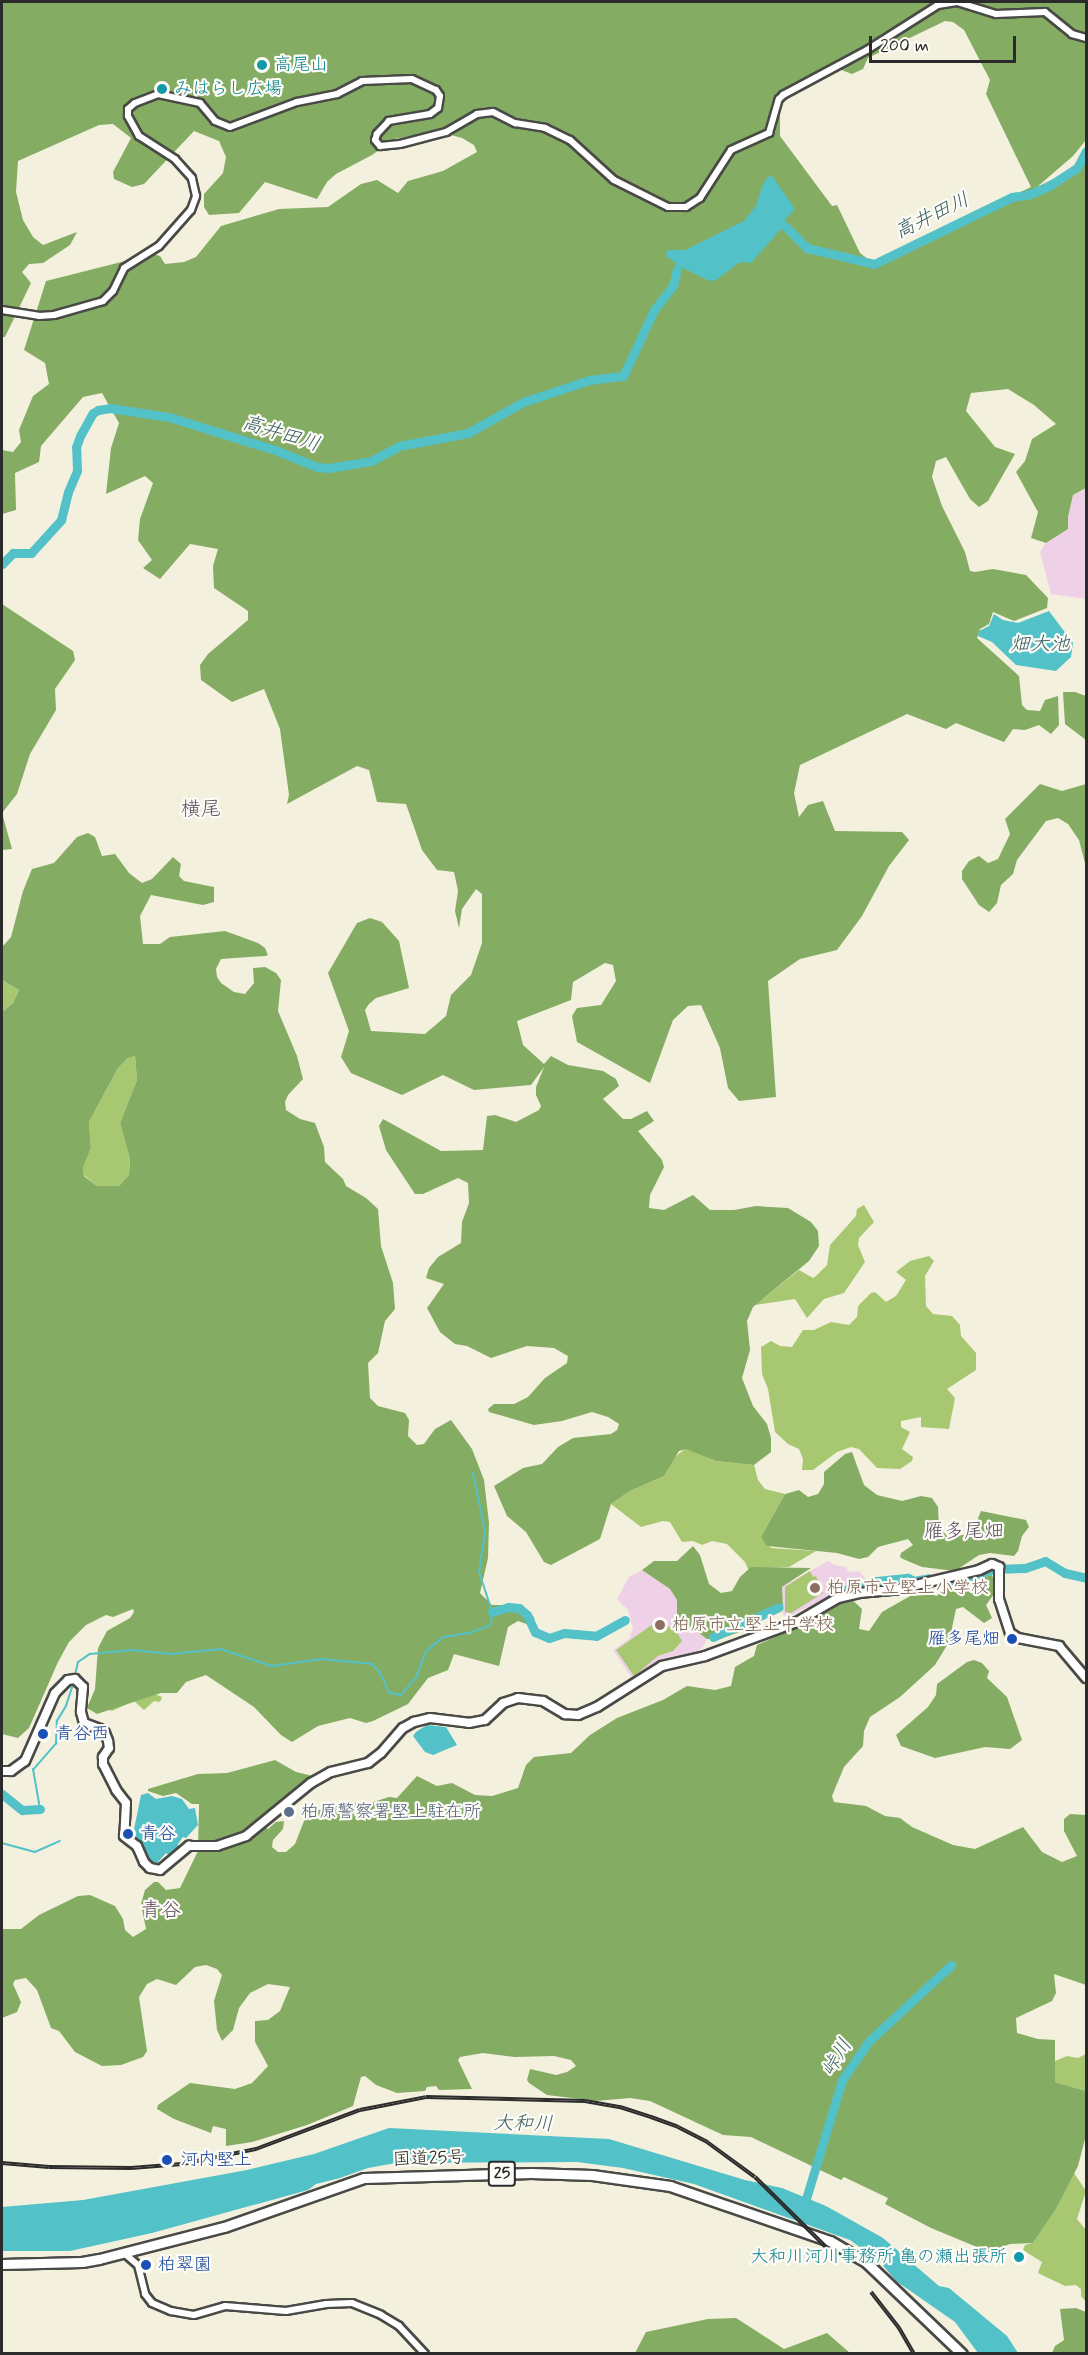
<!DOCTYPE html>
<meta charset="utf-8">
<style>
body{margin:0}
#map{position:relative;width:1088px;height:2355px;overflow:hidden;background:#f4f0de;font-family:Mynerve,"Klee One",sans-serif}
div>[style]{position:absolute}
.built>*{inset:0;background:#eed0e7}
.green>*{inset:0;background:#a7c871}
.forest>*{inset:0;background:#85ac63}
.water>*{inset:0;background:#53c1c8}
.stream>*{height:1.5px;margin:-0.75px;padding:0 0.75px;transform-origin:0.75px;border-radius:0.75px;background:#53c1c8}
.river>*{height:9px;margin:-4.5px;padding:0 4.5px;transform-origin:4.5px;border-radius:4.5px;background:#53c1c8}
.roads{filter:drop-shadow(2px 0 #494946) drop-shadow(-2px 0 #494946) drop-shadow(0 2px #494946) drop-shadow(0 -2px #494946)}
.minor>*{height:6px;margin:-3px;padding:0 3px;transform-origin:3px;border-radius:3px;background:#fff}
.major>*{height:8px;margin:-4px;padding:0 4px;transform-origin:4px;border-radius:4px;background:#fff}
.highway>*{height:9px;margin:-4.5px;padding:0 4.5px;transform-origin:4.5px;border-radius:4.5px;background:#fff}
.rail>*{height:4px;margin-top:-2px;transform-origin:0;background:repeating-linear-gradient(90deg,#fdfcf7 0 4.5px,#2b2b2b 0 9px);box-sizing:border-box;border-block:2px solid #2b2b2b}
.dots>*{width:16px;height:16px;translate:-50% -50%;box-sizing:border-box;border:3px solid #fdfcf7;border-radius:50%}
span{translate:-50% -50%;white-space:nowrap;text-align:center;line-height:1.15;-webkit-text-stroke:4.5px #fdfcf7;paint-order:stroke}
.shield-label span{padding:2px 4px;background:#fdfcf7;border:2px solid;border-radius:4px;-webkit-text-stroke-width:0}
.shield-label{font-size:16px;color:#2b2b2b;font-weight:700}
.culture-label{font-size:18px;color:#0d838f}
.left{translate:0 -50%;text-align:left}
.right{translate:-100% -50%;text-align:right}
.education-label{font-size:18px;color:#785e54}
.transit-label{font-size:18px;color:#164399}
.service-label{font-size:18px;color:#4e5e75}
.street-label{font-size:18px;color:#2b2b2b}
.water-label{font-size:20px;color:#396062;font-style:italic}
.neighbourhood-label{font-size:20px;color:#5e5160}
.frame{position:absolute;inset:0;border:3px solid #2b2b2b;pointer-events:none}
.scale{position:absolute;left:869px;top:36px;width:147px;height:27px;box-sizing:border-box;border:3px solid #2b2b2b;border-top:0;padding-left:8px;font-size:18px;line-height:21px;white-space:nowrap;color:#2b2b2b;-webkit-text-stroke:4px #fdfcf7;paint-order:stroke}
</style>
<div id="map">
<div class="built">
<i style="clip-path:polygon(1086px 489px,1086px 599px,1051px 594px,1040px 552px,1045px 544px,1068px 529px,1068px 517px,1073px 495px)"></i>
<i style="clip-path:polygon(828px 1561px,835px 1565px,846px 1567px,848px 1572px,859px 1571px,867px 1581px,844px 1589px,790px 1616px,783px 1615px,782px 1587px)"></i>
<i style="clip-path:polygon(642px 1570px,670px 1589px,677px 1600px,677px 1617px,707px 1639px,702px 1648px,686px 1658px,634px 1681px,613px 1650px,629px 1639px,633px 1629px,628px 1610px,617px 1599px,629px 1577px)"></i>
</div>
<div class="green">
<i style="clip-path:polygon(2px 980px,19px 990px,13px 1003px,2px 1012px)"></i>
<i style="clip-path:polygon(135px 1056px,137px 1080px,120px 1123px,130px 1159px,129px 1175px,119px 1186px,97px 1186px,84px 1175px,83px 1168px,91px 1148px,89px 1122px,118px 1068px,128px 1058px)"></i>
<i style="clip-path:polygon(864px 1205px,874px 1222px,859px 1238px,858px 1245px,865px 1262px,844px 1293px,824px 1299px,807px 1318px,795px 1299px,755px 1305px,799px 1270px,813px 1278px,816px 1276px,827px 1265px,830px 1245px,856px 1216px,857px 1209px)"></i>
<i style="clip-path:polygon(929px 1256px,934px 1261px,925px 1276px,926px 1306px,933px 1314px,952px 1316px,960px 1325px,961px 1336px,976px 1353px,976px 1370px,947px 1389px,955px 1398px,949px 1429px,921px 1427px,921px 1417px,901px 1421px,901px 1427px,910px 1432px,902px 1449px,913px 1457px,912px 1461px,900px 1469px,877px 1468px,859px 1449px,851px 1447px,837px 1452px,813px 1470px,802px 1470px,803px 1459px,799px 1449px,788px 1444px,775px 1432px,768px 1389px,762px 1374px,761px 1347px,771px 1341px,780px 1346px,792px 1347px,803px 1330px,814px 1330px,831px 1322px,849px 1325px,857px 1317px,858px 1306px,871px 1293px,875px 1292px,886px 1302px,896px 1296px,906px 1280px,896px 1272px,910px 1261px)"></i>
<i style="clip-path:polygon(686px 1448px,716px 1461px,754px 1465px,758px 1480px,765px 1489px,785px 1494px,761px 1537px,771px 1548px,816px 1551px,789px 1567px,748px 1569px,745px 1562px,727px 1544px,712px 1541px,702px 1545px,693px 1541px,682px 1542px,670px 1522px,663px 1521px,641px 1527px,611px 1504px,630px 1491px,664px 1476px,675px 1457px)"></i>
<i style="clip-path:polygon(810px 1571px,813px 1577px,816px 1576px,823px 1593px,791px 1613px,785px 1612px,785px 1587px)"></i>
<i style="clip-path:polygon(659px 1620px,676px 1631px,682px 1641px,673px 1651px,658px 1656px,634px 1676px,616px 1650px)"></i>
<i style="clip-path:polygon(148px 1691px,162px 1697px,160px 1702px,154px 1701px,144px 1710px,134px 1701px,112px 1711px,107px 1709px)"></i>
<i style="clip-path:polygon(1086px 2054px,1086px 2091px,1055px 2082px,1055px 2061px,1067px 2056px,1078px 2058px)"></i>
<i style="clip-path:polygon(1074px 2173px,1086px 2191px,1077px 2219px,1086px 2230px,1086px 2302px,1081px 2296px,1081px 2289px,1076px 2285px,1065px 2286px,1038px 2273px,1042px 2262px,1023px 2250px,1025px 2245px,1033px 2243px,1056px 2209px)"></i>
</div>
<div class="forest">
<i style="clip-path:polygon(evenodd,2px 2px,1086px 2px,1086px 36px,1082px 38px,1086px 43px,1086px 140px,1073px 156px,1037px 187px,1086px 163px,1086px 488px,1073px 495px,1068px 517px,1068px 529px,1046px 543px,1031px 538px,1038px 512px,1016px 472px,1025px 461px,1032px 439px,1056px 424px,1034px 405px,1008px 389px,971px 393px,966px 411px,995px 447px,1015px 454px,988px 501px,979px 507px,970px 499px,946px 457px,936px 461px,932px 477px,942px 506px,965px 552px,970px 571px,975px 572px,993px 569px,1026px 575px,1048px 598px,1047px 608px,1014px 621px,993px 612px,989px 624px,980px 629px,977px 638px,1019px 676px,1022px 705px,1027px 710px,1040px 711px,1045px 700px,1058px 696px,1059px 725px,1051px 734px,1039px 725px,1025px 730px,1013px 729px,1004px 742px,956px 723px,946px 729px,907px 714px,800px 765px,794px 793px,799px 817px,808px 805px,823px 801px,835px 831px,902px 832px,909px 840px,889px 866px,862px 916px,837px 950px,800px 959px,768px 981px,776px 1097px,739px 1101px,728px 1088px,720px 1048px,701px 1005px,688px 1006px,673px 1020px,650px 1083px,577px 1042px,572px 1016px,577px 1008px,601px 1005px,616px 981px,613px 965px,605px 963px,573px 982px,571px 1000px,517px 1021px,523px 1045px,544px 1064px,551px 1056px,568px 1065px,603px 1071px,616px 1079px,619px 1086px,603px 1099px,623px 1119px,631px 1119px,647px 1111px,654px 1121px,638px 1131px,662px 1160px,664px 1167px,650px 1195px,649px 1208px,664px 1210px,693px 1195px,710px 1210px,734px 1210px,756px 1206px,788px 1208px,811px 1222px,818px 1231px,819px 1246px,809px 1261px,753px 1307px,747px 1321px,750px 1350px,742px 1378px,753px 1406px,767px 1424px,771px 1438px,771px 1452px,754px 1465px,716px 1461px,686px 1449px,679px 1451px,664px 1476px,630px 1491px,611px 1504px,600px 1539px,551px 1565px,544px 1562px,526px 1532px,507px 1516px,494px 1486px,523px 1468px,542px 1464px,558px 1447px,573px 1438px,611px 1434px,617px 1430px,619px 1424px,608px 1417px,592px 1412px,562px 1421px,534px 1425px,489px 1412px,488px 1409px,494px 1404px,514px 1404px,528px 1397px,545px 1378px,567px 1363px,568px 1356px,554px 1348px,527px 1346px,491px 1358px,467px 1346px,455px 1344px,440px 1332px,427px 1308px,444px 1284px,426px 1278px,429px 1268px,438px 1257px,461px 1243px,462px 1222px,469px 1203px,468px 1183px,458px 1178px,423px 1194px,415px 1194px,386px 1150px,379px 1126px,383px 1119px,441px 1151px,483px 1150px,487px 1116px,495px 1115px,516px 1122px,539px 1110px,541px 1106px,536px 1095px,536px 1087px,544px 1067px,531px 1085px,474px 1090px,443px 1075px,402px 1095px,351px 1073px,341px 1057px,349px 1031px,328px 973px,357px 923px,370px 918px,382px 922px,399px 941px,409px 988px,376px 998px,369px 1004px,365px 1010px,371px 1031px,425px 1034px,446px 1016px,451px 995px,471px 975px,482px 943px,482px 894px,476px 889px,462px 909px,459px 928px,455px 911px,458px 891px,454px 872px,437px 870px,422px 850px,406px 804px,377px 802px,369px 770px,357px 766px,287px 804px,289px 795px,280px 729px,264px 689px,232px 702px,201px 680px,200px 665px,208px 654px,248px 620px,248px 611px,214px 588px,213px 566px,218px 549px,190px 544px,160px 579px,143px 568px,152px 560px,138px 540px,140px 519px,153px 483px,145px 476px,106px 494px,111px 448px,119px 423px,102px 393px,83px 397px,41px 446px,39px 462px,15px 473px,16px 510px,2px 514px,2px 450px,13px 452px,21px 442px,19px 430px,33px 396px,49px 384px,45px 363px,24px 350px,46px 281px,153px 254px,160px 256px,165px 264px,184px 262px,196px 257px,221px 226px,279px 209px,328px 207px,361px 184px,377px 180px,398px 193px,408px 181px,443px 171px,477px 152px,474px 145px,462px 138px,436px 131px,395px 139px,372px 155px,336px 174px,327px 182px,317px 199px,265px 182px,239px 213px,209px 215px,204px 207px,204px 194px,223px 173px,226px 157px,219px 141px,194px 131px,144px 184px,132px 187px,114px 179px,113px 172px,131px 138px,113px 124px,99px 125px,18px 161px,16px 192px,23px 220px,33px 237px,43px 245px,77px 232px,70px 245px,43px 263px,29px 264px,22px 272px,31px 283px,5px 337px,2px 337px,2px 2px,945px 21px,953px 22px,964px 30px,990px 80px,986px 94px,1031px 187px,874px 264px,860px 253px,837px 205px,832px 206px,780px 136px,780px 102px,785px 95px,839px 69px,852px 74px,863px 69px,868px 58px,945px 21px)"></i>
<i style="clip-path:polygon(2px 604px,73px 651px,75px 660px,55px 689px,56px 710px,30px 754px,17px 794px,2px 813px)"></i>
<i style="clip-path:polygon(1063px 692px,1075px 692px,1086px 696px,1086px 740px,1065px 724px)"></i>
<i style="clip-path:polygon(1040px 784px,1062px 791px,1086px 784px,1086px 867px,1079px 840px,1068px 824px,1058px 818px,1046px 821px,1017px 860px,1013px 874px,1001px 885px,997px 903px,989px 912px,979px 905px,962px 879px,962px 871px,969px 861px,979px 856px,988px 863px,998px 859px,1010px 834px,1005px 819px)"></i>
<i style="clip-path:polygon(2px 813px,12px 849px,2px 850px)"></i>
<i style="clip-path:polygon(evenodd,88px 833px,95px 837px,102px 856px,115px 854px,129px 873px,142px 883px,152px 879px,173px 857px,181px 864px,179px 876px,184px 881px,214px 887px,214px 902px,203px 905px,151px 895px,140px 916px,143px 944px,160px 944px,170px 937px,225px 931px,258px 943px,265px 948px,268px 955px,265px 956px,221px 959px,216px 969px,217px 977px,221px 983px,234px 992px,245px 994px,254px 983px,253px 968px,265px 967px,276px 973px,281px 980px,278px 1011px,297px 1056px,303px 1079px,288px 1095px,285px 1102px,286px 1110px,300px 1119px,315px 1123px,324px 1147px,325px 1162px,343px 1179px,346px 1186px,366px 1198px,378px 1209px,381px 1246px,393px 1283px,395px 1309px,385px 1321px,378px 1353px,368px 1363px,370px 1398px,378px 1406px,405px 1413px,409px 1420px,408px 1436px,417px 1445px,424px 1444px,435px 1429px,451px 1420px,472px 1449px,484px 1480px,489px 1523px,488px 1558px,480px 1593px,492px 1605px,519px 1605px,534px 1617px,535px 1624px,532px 1626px,518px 1621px,508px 1627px,499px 1666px,454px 1654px,448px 1670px,428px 1678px,408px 1704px,373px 1721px,366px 1723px,350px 1718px,318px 1726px,292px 1742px,281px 1735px,254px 1707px,206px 1675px,186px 1682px,177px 1693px,161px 1693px,97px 1714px,87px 1708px,95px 1689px,98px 1648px,107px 1631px,130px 1618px,134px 1612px,133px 1609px,113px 1617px,106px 1615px,86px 1625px,69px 1642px,58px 1662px,29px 1728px,18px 1738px,2px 1734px,2px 1012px,13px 1003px,19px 990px,2px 980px,2px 947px,11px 937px,23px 891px,32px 869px,54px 863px,77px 837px,88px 833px,135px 1056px,137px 1080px,120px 1123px,130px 1159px,129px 1175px,119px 1186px,97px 1186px,84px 1176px,83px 1168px,91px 1148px,89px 1122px,118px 1068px,128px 1058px,135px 1056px)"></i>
<i style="clip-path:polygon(852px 1452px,864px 1485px,877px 1495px,902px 1501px,921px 1496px,932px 1498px,938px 1507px,939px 1527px,949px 1538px,967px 1534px,975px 1526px,981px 1511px,1026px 1520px,1029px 1527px,1022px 1536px,1018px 1551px,1014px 1556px,990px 1553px,979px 1555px,955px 1571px,922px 1567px,903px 1559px,900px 1557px,901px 1553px,913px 1545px,908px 1539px,878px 1547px,868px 1557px,859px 1559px,837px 1553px,767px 1546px,761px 1537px,785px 1494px,799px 1490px,808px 1497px,818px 1494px,824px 1484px,824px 1472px,845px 1454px)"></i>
<i style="clip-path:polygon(693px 1546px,700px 1555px,709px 1584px,721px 1593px,732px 1591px,740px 1577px,751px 1567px,811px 1568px,782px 1587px,783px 1607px,756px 1620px,745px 1630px,720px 1639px,707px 1639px,677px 1617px,677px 1600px,670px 1589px,642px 1570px,654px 1561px,677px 1561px)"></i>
<i style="clip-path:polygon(992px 1575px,997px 1590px,986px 1605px,992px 1618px,984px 1623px,963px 1607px,956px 1609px,949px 1642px,935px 1665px,900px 1697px,870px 1717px,864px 1731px,863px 1746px,844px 1767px,832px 1796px,834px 1802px,866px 1806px,885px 1816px,900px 1818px,912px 1827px,953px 1845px,975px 1849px,1023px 1827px,1042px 1852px,1062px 1862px,1077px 1856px,1064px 1831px,1064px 1819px,1070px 1814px,1086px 1815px,1086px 1985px,1054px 1974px,1056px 1993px,1052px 2001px,1016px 2018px,1017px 2033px,1038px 2039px,1055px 2040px,1055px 2082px,1086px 2091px,1085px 2139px,1078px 2166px,1056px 2209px,1033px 2243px,1010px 2244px,989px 2252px,931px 2228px,885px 2204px,888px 2198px,844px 2177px,841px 2180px,751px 2137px,723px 2135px,650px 2101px,630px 2098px,596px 2101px,547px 2095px,529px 2083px,527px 2080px,530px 2069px,556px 2075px,567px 2072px,576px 2066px,571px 2060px,554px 2056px,515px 2057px,483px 2053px,460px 2057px,458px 2060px,472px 2089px,439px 2090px,436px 2086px,427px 2087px,425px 2091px,397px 2093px,376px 2085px,365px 2076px,361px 2077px,353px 2106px,307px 2125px,252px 2142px,226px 2146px,226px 2129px,213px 2126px,211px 2133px,174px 2119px,157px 2109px,158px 2105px,190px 2083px,235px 2089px,252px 2083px,268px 2066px,255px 2042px,255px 2021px,268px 2020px,280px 2011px,290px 1987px,268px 1984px,250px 1993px,239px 2008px,233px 2030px,222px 2041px,217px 2030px,214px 2001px,222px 1975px,217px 1969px,206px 1965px,195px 1967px,176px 1985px,157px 1979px,147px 1984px,139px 1997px,147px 2051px,143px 2057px,121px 2065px,102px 2066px,75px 2052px,59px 2031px,51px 2028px,37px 1990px,26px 1978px,15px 1980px,13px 1984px,21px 2002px,17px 2012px,2px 2018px,2px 1929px,21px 1929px,39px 1915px,78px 1896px,90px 1895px,115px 1906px,123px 1919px,125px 1930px,133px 1937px,146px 1929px,141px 1904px,145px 1890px,154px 1882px,158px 1882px,166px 1890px,180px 1888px,198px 1851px,199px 1804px,192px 1804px,176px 1793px,163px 1796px,148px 1791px,148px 1789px,198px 1774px,227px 1773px,275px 1760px,296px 1772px,313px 1776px,315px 1778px,259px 1822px,268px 1829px,276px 1822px,284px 1821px,283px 1829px,273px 1840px,272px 1847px,278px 1852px,286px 1852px,295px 1844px,304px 1821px,315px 1811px,347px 1802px,367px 1804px,389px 1797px,397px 1798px,417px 1776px,437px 1786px,452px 1783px,475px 1795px,492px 1796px,518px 1788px,526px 1765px,534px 1757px,571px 1753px,590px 1735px,617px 1718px,663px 1700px,687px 1686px,715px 1690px,731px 1686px,735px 1667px,754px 1656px,757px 1645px,818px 1618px,850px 1598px,862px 1609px,859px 1629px,869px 1631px,882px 1612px,919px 1591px,937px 1596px,946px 1586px,965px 1581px,971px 1588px,984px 1583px,985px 1577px)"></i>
<i style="clip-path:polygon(974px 1660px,982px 1663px,989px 1671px,987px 1678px,1007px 1697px,1022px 1740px,1010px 1749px,985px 1747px,935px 1758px,901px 1746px,896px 1735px,928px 1707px,936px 1695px,937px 1684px,967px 1662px)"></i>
<i style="clip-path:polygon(1076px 2308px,1086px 2312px,1086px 2353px,1052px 2353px,1055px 2346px,1064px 2340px,1060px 2309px)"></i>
<i style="clip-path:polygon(736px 2318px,784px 2349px,827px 2333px,850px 2353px,635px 2353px,646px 2332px,708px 2319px)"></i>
</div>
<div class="water">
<i style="clip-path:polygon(772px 176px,795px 209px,785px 220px,786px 230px,781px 229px,751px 263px,740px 262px,716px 280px,709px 281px,681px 267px,677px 269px,676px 263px,666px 256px,667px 250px,685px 250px,744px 221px,756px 206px,763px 184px,768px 177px)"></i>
<i style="clip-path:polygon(1049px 611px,1073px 643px,1071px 657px,1056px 671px,1016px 665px,992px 642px,978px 636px,979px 631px,989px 626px,994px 614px,1003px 620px,1018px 623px)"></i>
<i style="clip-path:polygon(427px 1725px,446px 1727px,457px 1745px,433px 1755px,425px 1752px,413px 1736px,416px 1732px)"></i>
<i style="clip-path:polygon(148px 1793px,156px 1799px,172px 1796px,182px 1799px,189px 1809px,195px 1808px,198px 1825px,186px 1838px,183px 1837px,178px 1844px,179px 1848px,171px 1857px,166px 1853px,158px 1862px,162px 1867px,151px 1866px,132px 1839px,141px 1795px)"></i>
<i style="clip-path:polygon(389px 2128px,609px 2139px,745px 2180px,782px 2188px,826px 2206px,883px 2238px,939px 2286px,949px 2288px,1007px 2336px,1018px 2353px,978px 2353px,955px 2322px,896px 2281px,880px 2262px,850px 2240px,694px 2184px,623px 2168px,577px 2162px,396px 2163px,368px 2168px,340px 2178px,316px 2184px,308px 2190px,152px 2233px,70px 2251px,2px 2251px,2px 2207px,83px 2200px,247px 2170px,314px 2154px)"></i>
</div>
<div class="stream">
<i style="left:75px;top:1675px;width:13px;rotate:-77deg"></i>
<i style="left:78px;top:1662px;width:14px;rotate:-34deg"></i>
<i style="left:90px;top:1654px;width:43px;rotate:-5.3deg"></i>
<i style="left:133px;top:1650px;width:38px;rotate:6deg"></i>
<i style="left:171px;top:1654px;width:50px;rotate:-5.7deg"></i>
<i style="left:221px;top:1649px;width:54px;rotate:18.4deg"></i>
<i style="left:272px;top:1666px;width:50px;rotate:-8deg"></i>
<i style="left:322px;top:1659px;width:51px;rotate:5.6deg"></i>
<i style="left:373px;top:1664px;width:11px;rotate:49deg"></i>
<i style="left:380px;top:1672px;width:23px;rotate:65deg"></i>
<i style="left:390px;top:1693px;width:11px;rotate:10deg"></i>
<i style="left:401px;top:1695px;width:23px;rotate:-49deg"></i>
<i style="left:416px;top:1678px;width:28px;rotate:-69deg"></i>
<i style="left:426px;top:1652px;width:12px;rotate:-42deg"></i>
<i style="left:435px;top:1644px;width:11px;rotate:-38deg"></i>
<i style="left:444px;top:1637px;width:26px;rotate:-9deg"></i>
<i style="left:470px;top:1633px;width:22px;rotate:-21deg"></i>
<i style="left:491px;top:1625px;width:13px;rotate:-86deg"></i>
<i style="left:492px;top:1612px;width:42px;rotate:-108deg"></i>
<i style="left:479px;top:1572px;width:40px;rotate:-81.5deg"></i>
<i style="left:485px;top:1532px;width:60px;rotate:-101.5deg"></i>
<i style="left:40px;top:1809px;width:40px;rotate:-100deg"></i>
<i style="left:33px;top:1770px;width:35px;rotate:-49deg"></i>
<i style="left:56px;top:1744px;width:23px;rotate:-88deg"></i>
<i style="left:57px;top:1721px;width:17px;rotate:-59deg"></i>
<i style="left:66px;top:1706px;width:25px;rotate:-72deg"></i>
<i style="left:2px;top:1843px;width:34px;rotate:15deg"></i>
<i style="left:35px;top:1852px;width:27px;rotate:-24deg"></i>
</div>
<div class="river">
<i style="left:786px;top:227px;width:30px;rotate:45deg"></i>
<i style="left:807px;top:248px;width:69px;rotate:13.4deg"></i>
<i style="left:874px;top:264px;width:153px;rotate:-25.9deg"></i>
<i style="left:1012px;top:197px;width:18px;rotate:-9deg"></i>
<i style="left:1030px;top:194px;width:21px;rotate:-23deg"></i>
<i style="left:1049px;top:186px;width:33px;rotate:-33deg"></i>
<i style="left:1077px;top:168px;width:19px;rotate:-62deg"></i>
<i style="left:2px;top:564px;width:16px;rotate:-45deg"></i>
<i style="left:13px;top:553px;width:18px"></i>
<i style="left:31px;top:553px;width:45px;rotate:-47.7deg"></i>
<i style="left:61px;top:520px;width:29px;rotate:-76deg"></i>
<i style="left:68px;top:492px;width:23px;rotate:-67deg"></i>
<i style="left:77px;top:471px;width:24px;rotate:-92deg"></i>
<i style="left:76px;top:447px;width:12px;rotate:-70deg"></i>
<i style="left:80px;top:436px;width:26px;rotate:-61deg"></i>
<i style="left:93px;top:413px;width:6px;rotate:-31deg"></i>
<i style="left:98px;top:410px;width:12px;rotate:-9deg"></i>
<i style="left:110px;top:408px;width:60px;rotate:8.7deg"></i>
<i style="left:169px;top:417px;width:111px;rotate:17.3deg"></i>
<i style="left:275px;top:450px;width:45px;rotate:22deg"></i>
<i style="left:317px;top:467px;width:12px;rotate:5deg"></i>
<i style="left:329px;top:468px;width:43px;rotate:-9.5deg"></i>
<i style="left:371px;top:461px;width:32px;rotate:-28deg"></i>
<i style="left:399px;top:446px;width:70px;rotate:-10.7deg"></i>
<i style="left:468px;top:433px;width:63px;rotate:-29.4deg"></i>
<i style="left:523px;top:402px;width:70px;rotate:-18.4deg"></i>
<i style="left:589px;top:380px;width:34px;rotate:-7deg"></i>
<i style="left:623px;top:376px;width:73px;rotate:-64.8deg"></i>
<i style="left:654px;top:310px;width:31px;rotate:-52deg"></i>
<i style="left:673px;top:286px;width:17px;rotate:-77deg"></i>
<i style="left:954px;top:1581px;width:42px;rotate:-16.7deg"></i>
<i style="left:994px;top:1569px;width:31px;rotate:-2deg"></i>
<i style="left:1025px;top:1568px;width:21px;rotate:-19deg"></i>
<i style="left:1045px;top:1561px;width:23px;rotate:31deg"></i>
<i style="left:1065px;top:1573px;width:22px;rotate:13deg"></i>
<i style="left:844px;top:1590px;width:34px;rotate:-15deg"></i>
<i style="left:877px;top:1581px;width:31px;rotate:-6deg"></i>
<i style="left:908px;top:1578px;width:7px;rotate:27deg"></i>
<i style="left:914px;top:1581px;width:15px;rotate:-11deg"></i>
<i style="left:492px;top:1612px;width:17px;rotate:-17deg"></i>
<i style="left:508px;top:1607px;width:11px;rotate:5deg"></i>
<i style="left:519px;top:1608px;width:11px;rotate:41deg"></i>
<i style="left:527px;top:1615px;width:19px;rotate:65deg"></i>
<i style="left:535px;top:1632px;width:15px;rotate:23deg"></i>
<i style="left:549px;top:1638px;width:16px;rotate:-18deg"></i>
<i style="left:564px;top:1633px;width:32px;rotate:5deg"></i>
<i style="left:596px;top:1636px;width:33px;rotate:-29deg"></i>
<i style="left:713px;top:1637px;width:72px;rotate:-24.4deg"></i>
<i style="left:2px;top:1794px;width:26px;rotate:39deg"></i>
<i style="left:22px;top:1810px;width:18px;rotate:-3deg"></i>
<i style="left:805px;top:2202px;width:127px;rotate:-73.1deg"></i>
<i style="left:842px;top:2080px;width:47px;rotate:-55.3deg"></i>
<i style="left:869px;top:2041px;width:112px;rotate:-42.8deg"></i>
</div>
<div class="roads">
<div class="minor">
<i style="left:2px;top:310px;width:37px;rotate:9deg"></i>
<i style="left:39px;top:316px;width:15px;rotate:-4deg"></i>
<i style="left:54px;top:315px;width:51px;rotate:-15.9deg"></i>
<i style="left:103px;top:301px;width:14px;rotate:-45deg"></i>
<i style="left:113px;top:291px;width:25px;rotate:-64deg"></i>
<i style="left:124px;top:268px;width:41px;rotate:-32.2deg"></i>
<i style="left:159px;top:246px;width:48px;rotate:-48.4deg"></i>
<i style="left:191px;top:210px;width:15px;rotate:-70deg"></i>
<i style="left:196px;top:196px;width:18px;rotate:-103deg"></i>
<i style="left:192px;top:178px;width:25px;rotate:-132deg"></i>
<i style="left:175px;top:159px;width:43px;rotate:-147.4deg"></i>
<i style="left:139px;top:136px;width:23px;rotate:-119deg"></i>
<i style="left:128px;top:116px;width:7px;rotate:-90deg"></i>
<i style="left:128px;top:109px;width:9px;rotate:-41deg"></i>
<i style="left:135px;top:103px;width:25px;rotate:-21deg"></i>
<i style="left:158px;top:94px;width:43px;rotate:12.1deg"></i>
<i style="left:200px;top:103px;width:23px;rotate:50deg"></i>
<i style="left:215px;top:121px;width:16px;rotate:22deg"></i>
<i style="left:230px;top:127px;width:72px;rotate:-20.5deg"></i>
<i style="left:297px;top:102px;width:41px;rotate:-11.3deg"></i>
<i style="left:337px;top:94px;width:28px;rotate:-27deg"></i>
<i style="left:362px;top:81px;width:50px;rotate:-2.3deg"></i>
<i style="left:412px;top:79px;width:26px;rotate:25deg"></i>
<i style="left:436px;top:90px;width:7px;rotate:56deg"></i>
<i style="left:440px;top:96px;width:12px;rotate:99deg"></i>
<i style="left:438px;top:108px;width:10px;rotate:143deg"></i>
<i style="left:430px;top:114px;width:42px;rotate:170.3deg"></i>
<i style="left:389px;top:121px;width:18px;rotate:133deg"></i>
<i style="left:377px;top:134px;width:6px;rotate:108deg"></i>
<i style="left:375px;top:140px;width:8px;rotate:50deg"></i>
<i style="left:380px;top:146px;width:20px;rotate:-6deg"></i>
<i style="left:400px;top:144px;width:48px;rotate:-14.6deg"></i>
<i style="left:446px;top:132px;width:36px;rotate:-30deg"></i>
<i style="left:477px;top:114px;width:16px;rotate:-7deg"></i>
<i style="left:493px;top:112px;width:25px;rotate:27deg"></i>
<i style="left:515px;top:123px;width:30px;rotate:9deg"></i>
<i style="left:545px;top:128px;width:28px;rotate:26deg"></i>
<i style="left:570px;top:140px;width:59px;rotate:42.3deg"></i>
<i style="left:614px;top:180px;width:60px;rotate:26.6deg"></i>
<i style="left:668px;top:207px;width:18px"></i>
<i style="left:686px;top:207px;width:17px;rotate:-33deg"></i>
<i style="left:700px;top:198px;width:57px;rotate:-57.1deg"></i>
<i style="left:731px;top:150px;width:42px;rotate:-24.1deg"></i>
<i style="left:769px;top:133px;width:35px;rotate:-74deg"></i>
<i style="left:779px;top:99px;width:6px;rotate:-45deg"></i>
<i style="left:783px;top:95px;width:95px;rotate:-28.2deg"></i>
<i style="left:867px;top:50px;width:84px;rotate:-32.4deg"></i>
<i style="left:938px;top:5px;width:19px;rotate:-9deg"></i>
<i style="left:957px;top:2px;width:41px;rotate:17.1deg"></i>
<i style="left:996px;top:14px;width:49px;rotate:-2.3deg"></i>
<i style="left:1045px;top:12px;width:35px;rotate:39deg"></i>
<i style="left:1072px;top:34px;width:15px;rotate:16deg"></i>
<i style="left:124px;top:2253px;width:18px;rotate:41deg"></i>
<i style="left:138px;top:2265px;width:30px;rotate:76deg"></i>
<i style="left:145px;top:2294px;width:11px;rotate:52deg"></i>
<i style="left:152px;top:2303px;width:21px;rotate:23deg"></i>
<i style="left:171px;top:2311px;width:23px;rotate:10deg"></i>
<i style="left:194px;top:2315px;width:32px;rotate:-16deg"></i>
<i style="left:225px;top:2306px;width:61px;rotate:4.7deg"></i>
<i style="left:286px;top:2311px;width:41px;rotate:-9.9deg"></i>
<i style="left:326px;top:2304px;width:26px;rotate:-2deg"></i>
<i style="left:352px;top:2303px;width:31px;rotate:22deg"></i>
<i style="left:381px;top:2315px;width:21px;rotate:31deg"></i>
<i style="left:399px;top:2326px;width:38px;rotate:47deg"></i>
</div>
<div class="major">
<i style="left:2px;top:1771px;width:9px"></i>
<i style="left:11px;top:1771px;width:17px;rotate:-36deg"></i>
<i style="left:25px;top:1761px;width:74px;rotate:-66.2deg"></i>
<i style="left:55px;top:1693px;width:18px;rotate:-45deg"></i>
<i style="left:68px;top:1680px;width:7px;rotate:-8deg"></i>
<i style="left:75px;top:1679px;width:11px;rotate:45deg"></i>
<i style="left:83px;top:1687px;width:25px;rotate:95deg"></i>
<i style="left:81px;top:1712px;width:11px;rotate:75deg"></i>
<i style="left:84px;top:1723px;width:17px;rotate:21deg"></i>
<i style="left:100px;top:1729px;width:6px;rotate:39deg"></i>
<i style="left:105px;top:1733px;width:9px;rotate:69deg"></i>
<i style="left:108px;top:1741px;width:7px;rotate:82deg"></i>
<i style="left:109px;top:1748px;width:11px;rotate:124deg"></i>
<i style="left:103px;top:1757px;width:7px;rotate:90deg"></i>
<i style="left:103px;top:1764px;width:29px;rotate:63deg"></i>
<i style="left:116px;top:1790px;width:16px;rotate:52deg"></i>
<i style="left:126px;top:1803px;width:33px;rotate:93deg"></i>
<i style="left:124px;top:1836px;width:16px;rotate:38deg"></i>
<i style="left:137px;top:1846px;width:17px;rotate:66deg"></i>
<i style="left:144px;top:1862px;width:8px;rotate:45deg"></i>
<i style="left:150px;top:1868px;width:10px;rotate:11deg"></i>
<i style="left:160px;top:1870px;width:38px;rotate:-40deg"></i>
<i style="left:189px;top:1846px;width:28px"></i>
<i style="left:217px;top:1846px;width:31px;rotate:-19deg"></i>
<i style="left:246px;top:1836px;width:84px;rotate:-39.2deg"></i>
<i style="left:311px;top:1783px;width:23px;rotate:-29deg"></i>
<i style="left:331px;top:1772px;width:38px;rotate:-14deg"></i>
<i style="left:368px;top:1763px;width:16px;rotate:-38deg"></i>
<i style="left:381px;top:1753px;width:33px;rotate:-49deg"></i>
<i style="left:403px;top:1728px;width:13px;rotate:-29deg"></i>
<i style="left:414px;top:1722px;width:16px;rotate:-14deg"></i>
<i style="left:430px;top:1718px;width:39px;rotate:7deg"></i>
<i style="left:469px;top:1723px;width:16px;rotate:-11deg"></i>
<i style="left:485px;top:1720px;width:25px;rotate:-43deg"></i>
<i style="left:503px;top:1703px;width:16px;rotate:-18deg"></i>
<i style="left:518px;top:1698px;width:25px;rotate:7deg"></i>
<i style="left:543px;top:1701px;width:26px;rotate:31deg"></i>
<i style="left:565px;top:1714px;width:13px;rotate:4deg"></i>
<i style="left:578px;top:1715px;width:21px;rotate:-23deg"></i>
<i style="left:597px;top:1707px;width:77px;rotate:-32.2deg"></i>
<i style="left:662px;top:1666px;width:44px;rotate:-13.1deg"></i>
<i style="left:705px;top:1656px;width:98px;rotate:-20.3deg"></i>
<i style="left:797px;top:1622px;width:48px;rotate:-30.3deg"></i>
<i style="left:838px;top:1598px;width:22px;rotate:-13deg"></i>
<i style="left:859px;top:1593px;width:36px;rotate:-5deg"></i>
<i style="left:895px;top:1590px;width:86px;rotate:-13.4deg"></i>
<i style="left:979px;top:1570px;width:14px;rotate:-25deg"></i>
<i style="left:992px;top:1564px;width:8px;rotate:23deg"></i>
<i style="left:999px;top:1567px;width:32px;rotate:90deg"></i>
<i style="left:999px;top:1599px;width:36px;rotate:72deg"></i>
<i style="left:1010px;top:1633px;width:9px;rotate:32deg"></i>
<i style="left:1018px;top:1638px;width:42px;rotate:11deg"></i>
<i style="left:1059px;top:1646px;width:42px;rotate:49.8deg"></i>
</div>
<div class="highway">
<i style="left:2px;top:2264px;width:80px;rotate:-1.4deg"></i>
<i style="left:82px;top:2262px;width:17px;rotate:-10deg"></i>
<i style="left:99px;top:2259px;width:129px;rotate:-14.4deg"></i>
<i style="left:224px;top:2227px;width:148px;rotate:-19.3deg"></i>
<i style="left:364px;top:2178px;width:167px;rotate:-1.7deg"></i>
<i style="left:531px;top:2173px;width:61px;rotate:1.9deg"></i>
<i style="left:592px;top:2175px;width:79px;rotate:8deg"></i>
<i style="left:670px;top:2186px;width:169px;rotate:19deg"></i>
<i style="left:830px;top:2241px;width:42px;rotate:30.3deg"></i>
<i style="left:866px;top:2262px;width:133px;rotate:43.8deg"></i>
</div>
</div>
<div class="rail">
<i style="left:2px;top:2163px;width:47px;rotate:4.9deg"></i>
<i style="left:49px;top:2167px;width:82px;rotate:0.7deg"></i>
<i style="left:131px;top:2168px;width:51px;rotate:-4.5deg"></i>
<i style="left:182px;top:2164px;width:76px;rotate:-11.5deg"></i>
<i style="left:256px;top:2149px;width:111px;rotate:-20.6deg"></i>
<i style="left:360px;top:2110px;width:67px;rotate:-11.1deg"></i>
<i style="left:426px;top:2097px;width:159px;rotate:1.4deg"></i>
<i style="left:585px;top:2101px;width:36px;rotate:10deg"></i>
<i style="left:620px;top:2107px;width:33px;rotate:18deg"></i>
<i style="left:651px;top:2117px;width:29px;rotate:20deg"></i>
<i style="left:678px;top:2127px;width:33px;rotate:27deg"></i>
<i style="left:707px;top:2142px;width:59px;rotate:36.1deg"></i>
<i style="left:755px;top:2177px;width:100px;rotate:44.6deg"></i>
<i style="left:871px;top:2292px;width:46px;rotate:52.1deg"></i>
<i style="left:899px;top:2328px;width:30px;rotate:60deg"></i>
</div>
<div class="dots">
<i style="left:262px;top:65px;background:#0f9aa8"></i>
<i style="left:162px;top:89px;background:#0f9aa8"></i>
<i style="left:815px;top:1588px;background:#8d6e63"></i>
<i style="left:660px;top:1625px;background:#8d6e63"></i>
<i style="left:1012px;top:1639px;background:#1a4fb4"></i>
<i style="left:43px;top:1734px;background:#1a4fb4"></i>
<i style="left:289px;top:1812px;background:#5c6f8a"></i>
<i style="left:128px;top:1834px;background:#1a4fb4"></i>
<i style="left:167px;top:2160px;background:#1a4fb4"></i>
<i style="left:1019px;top:2257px;background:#0f9aa8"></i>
<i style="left:146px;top:2265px;background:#1a4fb4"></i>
</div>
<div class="shield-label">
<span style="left:502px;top:2174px">25</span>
</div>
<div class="culture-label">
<span class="left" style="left:274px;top:65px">高尾山</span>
<span class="left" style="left:174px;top:89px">みはらし広場</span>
<span class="right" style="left:1007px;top:2257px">大和川河川事務所 亀の瀬出張所</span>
</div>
<div class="education-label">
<span class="left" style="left:827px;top:1588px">柏原市立堅上小学校</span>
<span class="left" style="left:672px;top:1625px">柏原市立堅上中学校</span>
</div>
<div class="transit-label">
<span class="right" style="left:1000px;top:1639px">雁多尾畑</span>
<span class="left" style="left:55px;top:1734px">青谷西</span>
<span class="left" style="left:140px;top:1834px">青谷</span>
<span class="left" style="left:180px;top:2160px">河内堅上</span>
<span class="left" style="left:158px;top:2265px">柏翠園</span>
</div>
<div class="service-label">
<span class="left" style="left:301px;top:1812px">柏原警察署堅上駐在所</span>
</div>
<div class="street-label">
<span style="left:429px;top:2159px;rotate:-2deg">国道25号</span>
</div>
<div class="water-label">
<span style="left:932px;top:216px;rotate:-26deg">高井田川</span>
<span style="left:281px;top:434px;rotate:17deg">高井田川</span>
<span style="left:1040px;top:644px">畑大池</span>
<span style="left:837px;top:2058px;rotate:-59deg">峠川</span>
<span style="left:523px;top:2124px;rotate:1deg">大和川</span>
</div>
<div class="neighbourhood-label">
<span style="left:201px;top:809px">横尾</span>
<span style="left:964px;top:1531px">雁多尾畑</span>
<span style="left:161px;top:1910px">青谷</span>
</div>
<div class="frame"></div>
<div class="scale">200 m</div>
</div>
